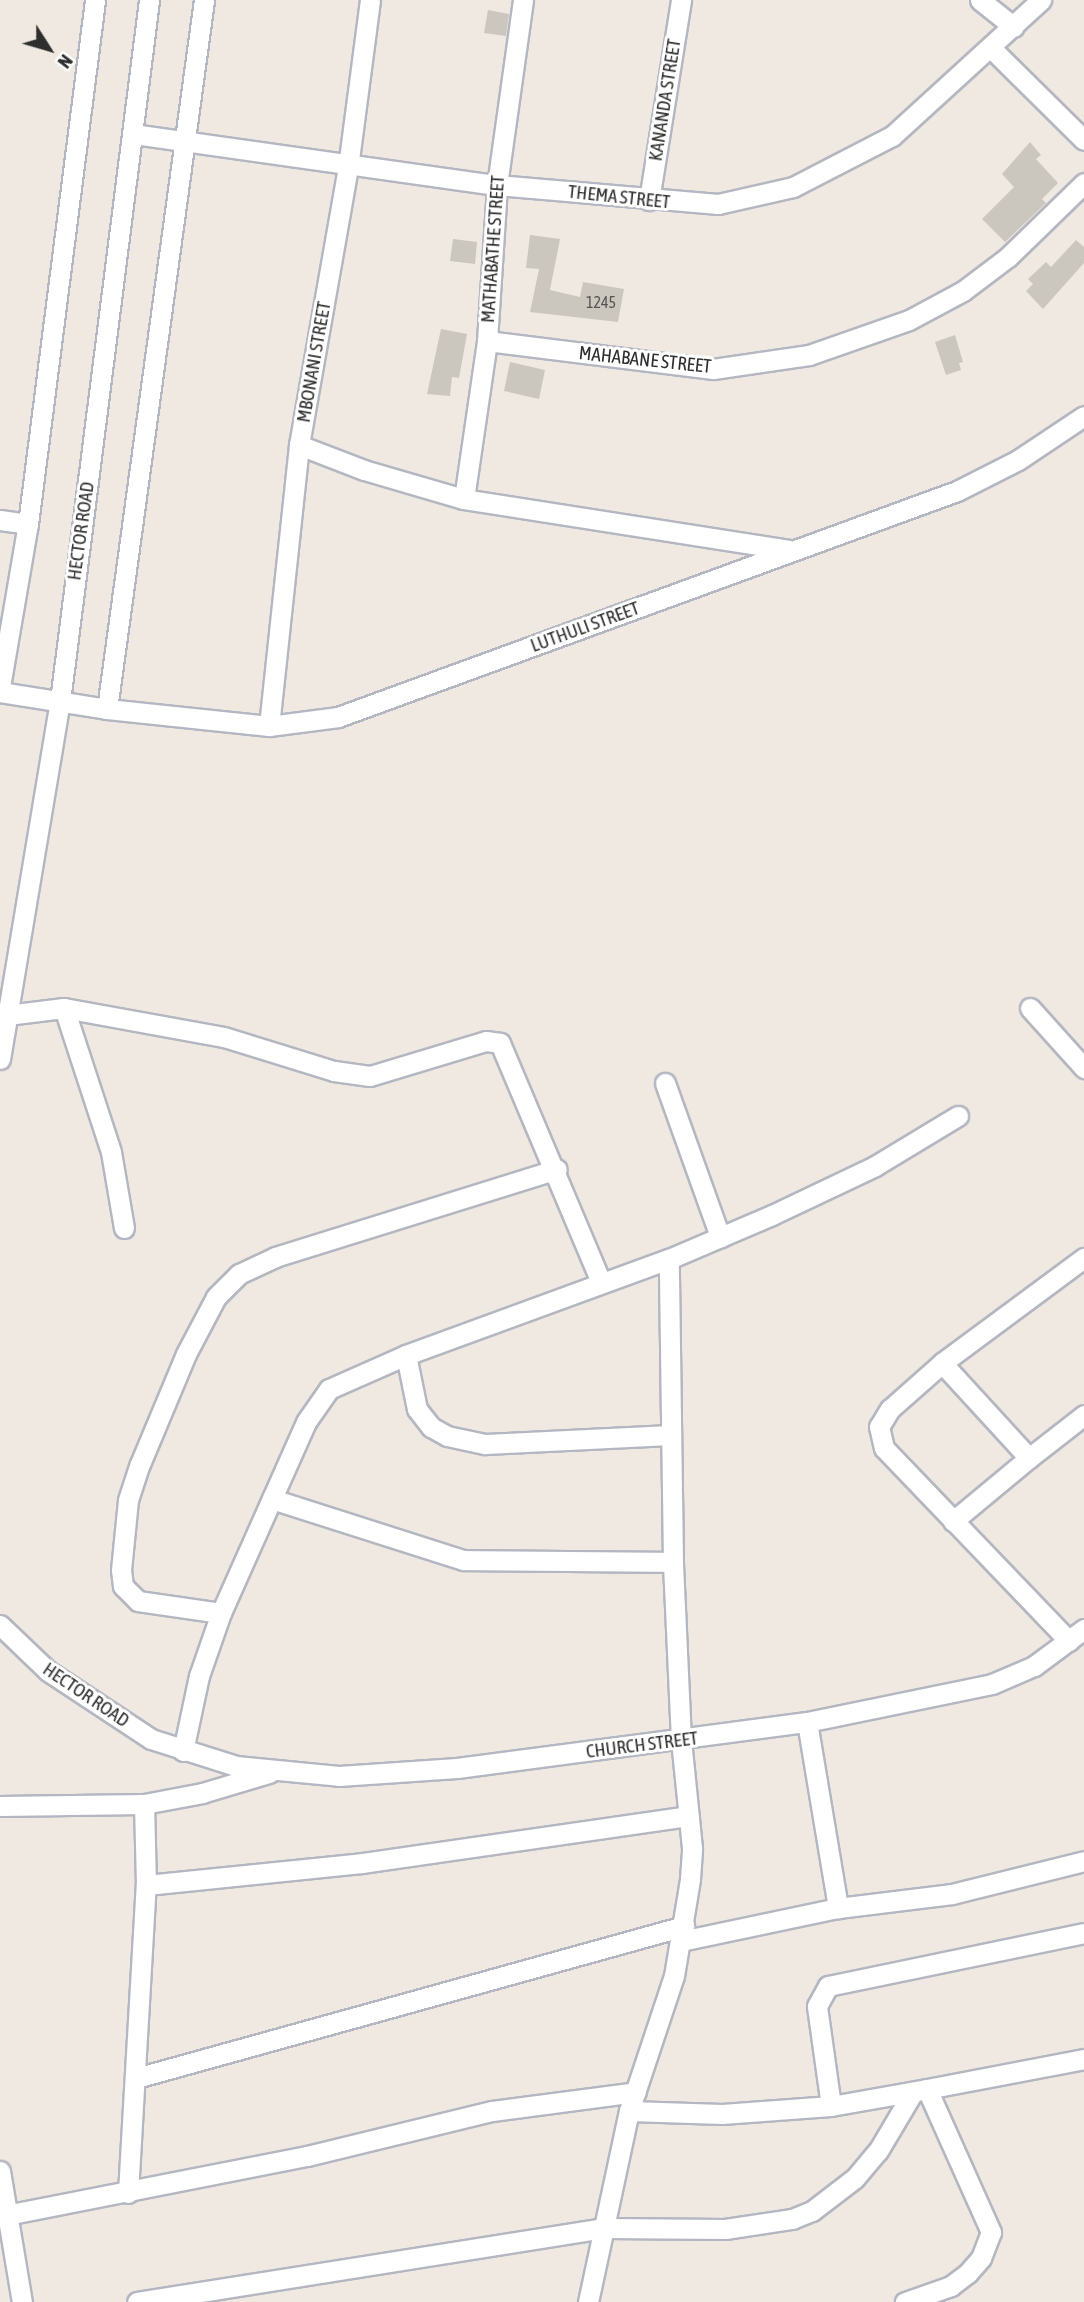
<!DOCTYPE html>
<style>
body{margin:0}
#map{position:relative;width:1084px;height:2302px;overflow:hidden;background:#efe9e1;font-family:"Asap Condensed",sans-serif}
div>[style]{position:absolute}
.building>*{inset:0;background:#cbc7bf}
.roads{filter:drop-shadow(2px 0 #b4b7c1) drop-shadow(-2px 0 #b4b7c1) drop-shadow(0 2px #b4b7c1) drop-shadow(0 -2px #b4b7c1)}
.minor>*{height:19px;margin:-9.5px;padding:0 9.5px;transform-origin:9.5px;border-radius:9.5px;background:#fff}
span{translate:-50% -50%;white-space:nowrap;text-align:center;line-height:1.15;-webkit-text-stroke:6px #fff;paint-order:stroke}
.number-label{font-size:16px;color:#555452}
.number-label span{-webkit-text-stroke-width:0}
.street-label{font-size:19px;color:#2e2e2e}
.north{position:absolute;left:14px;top:14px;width:70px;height:70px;-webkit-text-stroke:5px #fff;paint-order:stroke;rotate:127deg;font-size:19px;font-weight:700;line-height:28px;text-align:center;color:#2e2e2e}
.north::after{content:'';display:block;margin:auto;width:24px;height:32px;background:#2e2e2e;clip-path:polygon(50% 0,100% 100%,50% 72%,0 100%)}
</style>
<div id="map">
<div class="building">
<i style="clip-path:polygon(488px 10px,509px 14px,506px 36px,484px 33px)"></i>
<i style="clip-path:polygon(1030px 142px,1041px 155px,1036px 159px,1058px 183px,1042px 199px,1046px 203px,1005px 242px,982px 219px,1014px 187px,1002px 174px)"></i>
<i style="clip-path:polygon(530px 235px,560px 239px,550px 290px,580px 297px,583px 282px,624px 289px,618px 322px,530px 312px,539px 269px,526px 268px)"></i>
<i style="clip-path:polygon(453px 239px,477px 242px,475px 264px,450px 261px)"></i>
<i style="clip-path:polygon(1076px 240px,1084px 247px,1084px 263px,1043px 309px,1026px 291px,1033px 284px,1028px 279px,1046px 262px,1051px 267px)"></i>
<i style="clip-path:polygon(441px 329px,467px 334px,459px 378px,452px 377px,450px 396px,427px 394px)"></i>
<i style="clip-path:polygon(955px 335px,963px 362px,959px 363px,961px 370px,946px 375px,935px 342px)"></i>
<i style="clip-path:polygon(510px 362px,545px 370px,539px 399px,504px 391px)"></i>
</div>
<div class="roads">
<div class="minor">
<i style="left:980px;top:0;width:43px;rotate:38.5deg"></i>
<i style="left:992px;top:49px;width:129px;rotate:44.7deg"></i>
<i style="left:133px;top:134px;width:368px;rotate:8deg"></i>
<i style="left:497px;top:185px;width:222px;rotate:4.9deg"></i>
<i style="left:718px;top:204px;width:77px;rotate:-12.8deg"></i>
<i style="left:793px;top:187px;width:111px;rotate:-27.3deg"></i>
<i style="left:892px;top:136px;width:202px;rotate:-42.4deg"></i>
<i style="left:649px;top:200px;width:203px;rotate:-80.9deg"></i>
<i style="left:487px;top:341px;width:228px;rotate:7.1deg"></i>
<i style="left:713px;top:369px;width:97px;rotate:-8.3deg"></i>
<i style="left:809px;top:355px;width:106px;rotate:-19.3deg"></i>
<i style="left:909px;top:320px;width:61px;rotate:-28.2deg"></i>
<i style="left:963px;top:291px;width:56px;rotate:-37.1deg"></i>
<i style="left:1008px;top:257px;width:106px;rotate:-44.2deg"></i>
<i style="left:299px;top:445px;width:70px;rotate:21deg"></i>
<i style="left:364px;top:470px;width:104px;rotate:16.2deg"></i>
<i style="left:464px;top:499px;width:329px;rotate:8.9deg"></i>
<i style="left:464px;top:499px;width:160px;rotate:-81.7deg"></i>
<i style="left:487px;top:341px;width:156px;rotate:-86.3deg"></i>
<i style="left:497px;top:185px;width:187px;rotate:-82deg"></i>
<i style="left:0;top:520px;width:28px;rotate:8deg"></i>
<i style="left:0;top:687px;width:165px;rotate:-80.3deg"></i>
<i style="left:28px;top:524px;width:528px;rotate:-82.71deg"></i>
<i style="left:0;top:692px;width:108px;rotate:9deg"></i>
<i style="left:107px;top:709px;width:163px;rotate:6deg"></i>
<i style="left:269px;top:726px;width:70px;rotate:-7.4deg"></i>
<i style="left:338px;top:717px;width:659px;rotate:-20.06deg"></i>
<i style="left:957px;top:491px;width:68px;rotate:-26.9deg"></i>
<i style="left:1018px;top:460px;width:79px;rotate:-33.7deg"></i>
<i style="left:107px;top:709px;width:716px;rotate:-82.21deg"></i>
<i style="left:269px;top:726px;width:283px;rotate:-83.9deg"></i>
<i style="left:299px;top:445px;width:282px;rotate:-80deg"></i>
<i style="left:348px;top:167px;width:168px;rotate:-82.5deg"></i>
<i style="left:64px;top:1008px;width:151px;rotate:71.9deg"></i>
<i style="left:111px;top:1152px;width:77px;rotate:80.3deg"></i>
<i style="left:1030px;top:1008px;width:81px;rotate:48deg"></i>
<i style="left:7px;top:1015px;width:57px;rotate:-7deg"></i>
<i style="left:64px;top:1008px;width:163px;rotate:10.3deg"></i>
<i style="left:224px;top:1037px;width:115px;rotate:17.2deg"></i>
<i style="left:334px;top:1071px;width:36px;rotate:8deg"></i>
<i style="left:370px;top:1076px;width:121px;rotate:-16.8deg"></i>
<i style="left:486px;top:1041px;width:14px;rotate:8deg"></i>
<i style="left:500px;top:1043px;width:259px;rotate:67.1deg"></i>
<i style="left:0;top:1059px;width:363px;rotate:-80.5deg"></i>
<i style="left:60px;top:701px;width:707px;rotate:-82.76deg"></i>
<i style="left:665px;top:1083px;width:164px;rotate:70.3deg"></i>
<i style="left:406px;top:1355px;width:55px;rotate:78.5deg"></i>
<i style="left:417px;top:1409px;width:23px;rotate:52deg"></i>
<i style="left:431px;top:1427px;width:18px;rotate:29deg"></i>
<i style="left:447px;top:1436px;width:39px;rotate:12deg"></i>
<i style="left:485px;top:1444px;width:186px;rotate:-2.8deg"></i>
<i style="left:942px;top:1363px;width:129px;rotate:47.5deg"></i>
<i style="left:1029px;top:1458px;width:99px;rotate:140.3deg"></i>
<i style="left:1029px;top:1458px;width:70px;rotate:-38deg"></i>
<i style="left:272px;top:1499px;width:201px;rotate:17.7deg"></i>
<i style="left:463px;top:1560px;width:210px;rotate:0.5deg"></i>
<i style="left:221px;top:1613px;width:84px;rotate:-171.8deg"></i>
<i style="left:138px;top:1601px;width:21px;rotate:-135deg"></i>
<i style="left:123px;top:1586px;width:16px;rotate:-97deg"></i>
<i style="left:121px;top:1570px;width:70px;rotate:-84.3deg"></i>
<i style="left:128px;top:1500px;width:38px;rotate:-72deg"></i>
<i style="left:140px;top:1464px;width:119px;rotate:-67.3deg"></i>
<i style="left:186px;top:1354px;width:64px;rotate:-62.2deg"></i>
<i style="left:216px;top:1297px;width:33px;rotate:-45deg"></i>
<i style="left:239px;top:1274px;width:40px;rotate:-25deg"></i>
<i style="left:275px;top:1257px;width:295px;rotate:-17.3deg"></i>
<i style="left:0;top:1625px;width:66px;rotate:43.8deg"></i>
<i style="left:48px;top:1671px;width:123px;rotate:33.4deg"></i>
<i style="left:151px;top:1739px;width:89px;rotate:17.6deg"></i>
<i style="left:236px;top:1766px;width:103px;rotate:5.5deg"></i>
<i style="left:339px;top:1776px;width:118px;rotate:-3.9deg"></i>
<i style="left:457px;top:1768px;width:353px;rotate:-7.5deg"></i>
<i style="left:807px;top:1722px;width:189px;rotate:-11.6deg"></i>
<i style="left:992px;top:1684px;width:46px;rotate:-23.2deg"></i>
<i style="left:1034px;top:1666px;width:62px;rotate:-36.5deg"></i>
<i style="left:1069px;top:1641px;width:267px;rotate:-133.8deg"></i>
<i style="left:884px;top:1448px;width:22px;rotate:-103deg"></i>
<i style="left:879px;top:1427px;width:21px;rotate:-59deg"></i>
<i style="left:890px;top:1409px;width:69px;rotate:-41.5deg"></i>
<i style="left:942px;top:1363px;width:177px;rotate:-36.5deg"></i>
<i style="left:807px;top:1722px;width:189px;rotate:80.5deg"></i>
<i style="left:183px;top:1751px;width:77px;rotate:-78deg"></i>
<i style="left:199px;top:1676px;width:67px;rotate:-70.8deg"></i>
<i style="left:221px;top:1613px;width:209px;rotate:-66deg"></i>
<i style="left:306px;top:1422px;width:40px;rotate:-55.1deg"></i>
<i style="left:329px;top:1389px;width:84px;rotate:-23.8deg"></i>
<i style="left:406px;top:1355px;width:280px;rotate:-20.1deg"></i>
<i style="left:669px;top:1259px;width:112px;rotate:-23.1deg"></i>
<i style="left:772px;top:1215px;width:114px;rotate:-25.4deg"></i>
<i style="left:875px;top:1166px;width:97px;rotate:-31.1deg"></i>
<i style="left:0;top:1806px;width:144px;rotate:-0.8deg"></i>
<i style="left:144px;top:1804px;width:59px;rotate:-10.7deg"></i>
<i style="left:202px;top:1793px;width:70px;rotate:-16.6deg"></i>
<i style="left:146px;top:1885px;width:217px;rotate:-5.8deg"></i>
<i style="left:362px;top:1863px;width:330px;rotate:-8.2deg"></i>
<i style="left:681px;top:1941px;width:160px;rotate:-11.9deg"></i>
<i style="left:838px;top:1908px;width:115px;rotate:-7deg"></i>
<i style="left:952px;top:1894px;width:136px;rotate:-14deg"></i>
<i style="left:136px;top:2078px;width:569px;rotate:-15.5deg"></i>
<i style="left:927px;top:2089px;width:160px;rotate:-10.8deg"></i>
<i style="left:831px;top:2106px;width:101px;rotate:-98deg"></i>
<i style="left:817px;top:2006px;width:23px;rotate:-61deg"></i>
<i style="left:828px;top:1986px;width:261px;rotate:-11.7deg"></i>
<i style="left:629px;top:2111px;width:93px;rotate:1.8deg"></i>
<i style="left:722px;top:2114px;width:109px;rotate:-4.2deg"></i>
<i style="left:831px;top:2106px;width:97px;rotate:-10deg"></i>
<i style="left:927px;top:2089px;width:157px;rotate:65.9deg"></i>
<i style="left:991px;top:2232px;width:28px;rotate:111deg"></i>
<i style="left:981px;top:2258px;width:20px;rotate:131deg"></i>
<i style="left:968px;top:2273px;width:21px;rotate:143deg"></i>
<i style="left:951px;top:2286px;width:49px;rotate:160.8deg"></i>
<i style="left:0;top:2171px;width:133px;rotate:80.5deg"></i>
<i style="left:128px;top:2193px;width:309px;rotate:-86.7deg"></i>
<i style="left:146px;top:1885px;width:81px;rotate:-91.4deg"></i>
<i style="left:11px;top:2214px;width:302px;rotate:-11.1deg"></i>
<i style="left:307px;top:2156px;width:190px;rotate:-13.7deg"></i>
<i style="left:492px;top:2111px;width:145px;rotate:-7.5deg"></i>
<i style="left:137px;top:2302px;width:472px;rotate:-9deg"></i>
<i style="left:603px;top:2228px;width:122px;rotate:0.5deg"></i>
<i style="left:725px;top:2229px;width:68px;rotate:-8.5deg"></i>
<i style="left:792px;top:2219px;width:22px;rotate:-22deg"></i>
<i style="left:812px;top:2211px;width:54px;rotate:-37.5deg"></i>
<i style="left:855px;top:2178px;width:35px;rotate:-50deg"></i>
<i style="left:878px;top:2151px;width:69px;rotate:-59.3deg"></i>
<i style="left:588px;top:2302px;width:195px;rotate:-77.9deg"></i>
<i style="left:629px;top:2111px;width:142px;rotate:-71.6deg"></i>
<i style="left:674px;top:1976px;width:98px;rotate:-80.6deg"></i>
<i style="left:690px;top:1879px;width:31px;rotate:-86deg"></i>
<i style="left:692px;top:1848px;width:109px;rotate:-95.8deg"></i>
<i style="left:681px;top:1740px;width:178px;rotate:-92.6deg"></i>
<i style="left:673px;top:1562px;width:303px;rotate:-90.8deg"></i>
</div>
</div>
<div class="number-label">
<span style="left:601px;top:302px">1245</span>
</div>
<div class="street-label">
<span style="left:665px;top:100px;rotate:-81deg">KANANDA STREET</span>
<span style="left:619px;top:197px;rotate:6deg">THEMA STREET</span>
<span style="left:493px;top:249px;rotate:-86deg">MATHABATHE STREET</span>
<span style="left:645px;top:360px;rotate:6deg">MAHABANE STREET</span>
<span style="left:314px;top:362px;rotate:-80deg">MBONANI STREET</span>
<span style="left:81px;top:531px;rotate:-82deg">HECTOR ROAD</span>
<span style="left:585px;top:627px;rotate:-20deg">LUTHULI STREET</span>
<span style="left:86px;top:1695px;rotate:34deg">HECTOR ROAD</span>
<span style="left:642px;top:1745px;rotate:-7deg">CHURCH STREET</span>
</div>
<div class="north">N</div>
</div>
